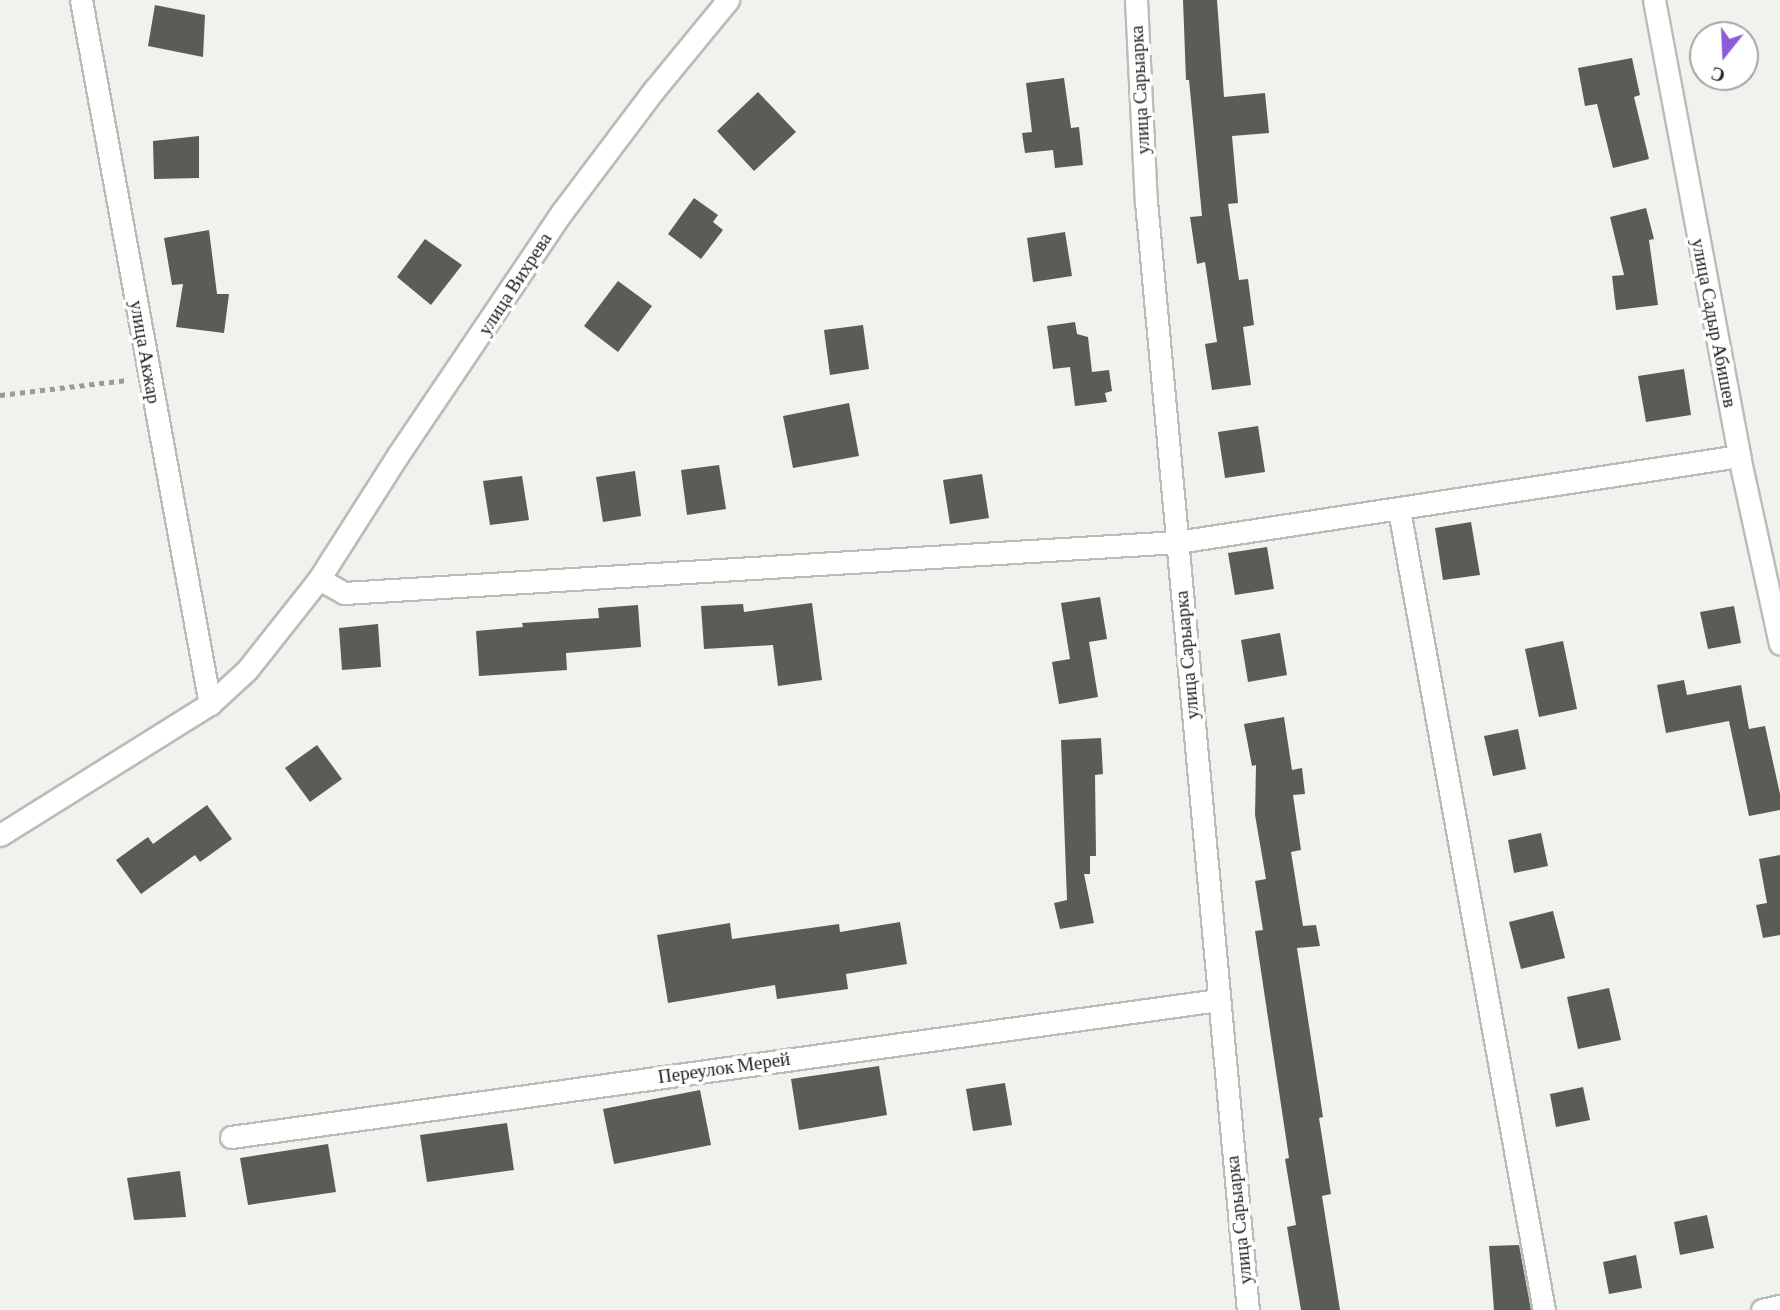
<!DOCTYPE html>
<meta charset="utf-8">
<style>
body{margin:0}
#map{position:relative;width:1780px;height:1310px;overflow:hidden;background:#f0f3ed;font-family:"Crimson Pro",serif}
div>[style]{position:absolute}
.building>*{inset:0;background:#595c57}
.path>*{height:4.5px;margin-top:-2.25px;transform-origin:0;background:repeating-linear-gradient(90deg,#999b96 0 5px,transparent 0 10px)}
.roads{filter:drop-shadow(2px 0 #b9bdb7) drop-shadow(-2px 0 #b9bdb7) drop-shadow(0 2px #b9bdb7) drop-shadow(0 -2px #b9bdb7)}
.street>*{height:21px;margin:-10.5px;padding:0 10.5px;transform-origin:10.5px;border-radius:10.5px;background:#fff}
span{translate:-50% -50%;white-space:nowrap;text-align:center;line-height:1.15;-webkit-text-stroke:7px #fff;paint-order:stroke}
.street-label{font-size:19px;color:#1d1e1c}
.north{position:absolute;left:1689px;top:21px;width:70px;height:70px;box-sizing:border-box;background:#fff;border:2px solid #a5a5a4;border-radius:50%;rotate:198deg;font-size:19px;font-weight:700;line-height:28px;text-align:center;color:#1d1e1c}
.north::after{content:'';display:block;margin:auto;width:24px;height:32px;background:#8b5cd5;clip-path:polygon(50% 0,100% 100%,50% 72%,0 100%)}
</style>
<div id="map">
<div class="building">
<i style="clip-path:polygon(1183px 0,1217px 0,1224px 97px,1265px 93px,1269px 133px,1232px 136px,1238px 203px,1228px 204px,1239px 280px,1248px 279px,1254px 325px,1243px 327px,1251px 385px,1212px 390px,1205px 344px,1217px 342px,1205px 262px,1197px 264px,1190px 217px,1202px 216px,1189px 80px,1186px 80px)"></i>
<i style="clip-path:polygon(155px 5px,205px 15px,203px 57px,148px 46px)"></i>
<i style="clip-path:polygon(1632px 58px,1640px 95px,1634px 97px,1649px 159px,1613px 168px,1597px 104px,1585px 106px,1578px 68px)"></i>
<i style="clip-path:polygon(1064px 78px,1071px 128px,1079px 127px,1083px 165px,1055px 168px,1053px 150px,1025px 153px,1022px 133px,1032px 132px,1026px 83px)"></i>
<i style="clip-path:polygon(758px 92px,796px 132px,754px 171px,717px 131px)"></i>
<i style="clip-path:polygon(199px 136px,199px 178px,154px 179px,153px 141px)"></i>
<i style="clip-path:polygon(694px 198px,718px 215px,713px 222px,723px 230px,701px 259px,668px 234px)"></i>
<i style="clip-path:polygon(1646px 208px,1654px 239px,1649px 240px,1658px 305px,1616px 310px,1612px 276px,1624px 275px,1610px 217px)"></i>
<i style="clip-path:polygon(209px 230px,217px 294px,229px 294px,224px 333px,176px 327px,183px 284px,172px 285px,164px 238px)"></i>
<i style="clip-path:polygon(1065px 232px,1072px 276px,1033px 282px,1027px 238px)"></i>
<i style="clip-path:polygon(425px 239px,462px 265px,431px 305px,397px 277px)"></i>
<i style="clip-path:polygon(618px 281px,652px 306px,618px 352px,584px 326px)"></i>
<i style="clip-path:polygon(1075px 322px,1077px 334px,1088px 337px,1092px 372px,1109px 370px,1112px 391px,1105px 393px,1107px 402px,1075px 406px,1070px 367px,1053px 369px,1047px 326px)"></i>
<i style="clip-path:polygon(863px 325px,869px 369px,830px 375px,824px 330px)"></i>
<i style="clip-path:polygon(1684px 369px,1691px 415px,1646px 422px,1638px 376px)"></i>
<i style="clip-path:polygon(849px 403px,859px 456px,793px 468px,783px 416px)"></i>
<i style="clip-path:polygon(1258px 426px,1265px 472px,1225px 478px,1218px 432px)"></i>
<i style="clip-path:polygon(719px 465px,726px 509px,687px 515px,681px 470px)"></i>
<i style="clip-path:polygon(635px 471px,641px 516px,603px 522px,596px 477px)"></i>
<i style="clip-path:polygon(982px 474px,989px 518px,950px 524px,943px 480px)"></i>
<i style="clip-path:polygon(522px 476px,529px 520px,490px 525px,483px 481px)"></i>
<i style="clip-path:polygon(1471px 522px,1480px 575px,1443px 580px,1435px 528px)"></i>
<i style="clip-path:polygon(1267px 547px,1274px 589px,1235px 595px,1228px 553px)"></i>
<i style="clip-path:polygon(1100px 597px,1107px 639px,1089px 642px,1098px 697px,1059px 704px,1052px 662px,1070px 659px,1061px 603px)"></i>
<i style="clip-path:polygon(812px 603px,822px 680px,778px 686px,773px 645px,704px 649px,701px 606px,743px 604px,744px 612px)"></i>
<i style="clip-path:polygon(638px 605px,641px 647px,566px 653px,567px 670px,479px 676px,476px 631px,523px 627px,522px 623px,599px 618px,598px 608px)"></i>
<i style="clip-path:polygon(1734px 606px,1741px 643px,1708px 649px,1700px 612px)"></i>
<i style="clip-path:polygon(378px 624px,381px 667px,342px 670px,339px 628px)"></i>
<i style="clip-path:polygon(1280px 633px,1287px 675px,1248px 682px,1241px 640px)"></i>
<i style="clip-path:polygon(1563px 641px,1577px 709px,1539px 717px,1525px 649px)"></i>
<i style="clip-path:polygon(1684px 680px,1687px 695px,1741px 685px,1749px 729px,1765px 726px,1780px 794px,1780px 810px,1749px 816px,1729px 721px,1666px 733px,1657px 685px)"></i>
<i style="clip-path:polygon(1284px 717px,1292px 770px,1302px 768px,1305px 794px,1293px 795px,1301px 850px,1291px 852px,1303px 926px,1316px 925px,1320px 946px,1297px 948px,1323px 1117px,1319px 1118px,1331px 1194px,1322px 1196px,1340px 1310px,1301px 1310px,1287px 1227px,1296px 1225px,1285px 1159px,1289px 1158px,1255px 931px,1263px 930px,1255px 881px,1266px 879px,1255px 815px,1256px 765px,1252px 766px,1244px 724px)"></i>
<i style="clip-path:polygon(1518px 729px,1526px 769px,1493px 776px,1484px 736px)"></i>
<i style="clip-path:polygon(1101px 738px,1103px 774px,1095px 775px,1096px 856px,1090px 856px,1090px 874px,1084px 874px,1094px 923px,1060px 929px,1054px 903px,1067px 900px,1061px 740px)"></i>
<i style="clip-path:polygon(317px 745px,342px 779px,310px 802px,285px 768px)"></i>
<i style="clip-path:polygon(207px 805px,232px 839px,200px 862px,195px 855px,141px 894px,116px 860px,148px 837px,153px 844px)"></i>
<i style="clip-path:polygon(1541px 833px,1548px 866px,1514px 873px,1508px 840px)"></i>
<i style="clip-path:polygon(1780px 855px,1780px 935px,1763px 938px,1756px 905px,1767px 903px,1759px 859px)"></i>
<i style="clip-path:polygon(1553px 911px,1565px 958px,1521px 969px,1509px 922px)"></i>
<i style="clip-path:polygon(900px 922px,907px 964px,846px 974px,848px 989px,777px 999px,775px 985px,668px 1003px,657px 935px,730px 923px,732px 939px,839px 924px,840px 932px)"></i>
<i style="clip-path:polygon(1609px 988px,1621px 1040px,1578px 1049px,1567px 997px)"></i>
<i style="clip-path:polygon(879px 1066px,887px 1115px,799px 1130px,791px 1079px)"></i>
<i style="clip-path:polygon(1005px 1083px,1012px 1125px,973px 1131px,966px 1089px)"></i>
<i style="clip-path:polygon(1583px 1087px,1590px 1120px,1556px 1127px,1550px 1094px)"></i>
<i style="clip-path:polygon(700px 1090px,711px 1145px,614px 1164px,603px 1109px)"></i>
<i style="clip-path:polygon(507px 1123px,514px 1170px,427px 1182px,420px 1135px)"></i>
<i style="clip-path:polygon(328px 1144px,336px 1192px,248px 1205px,240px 1158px)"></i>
<i style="clip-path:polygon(180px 1171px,186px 1217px,134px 1220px,127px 1178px)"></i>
<i style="clip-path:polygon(1707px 1215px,1714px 1248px,1680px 1255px,1674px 1222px)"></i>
<i style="clip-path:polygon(1519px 1245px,1531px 1310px,1494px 1310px,1489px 1246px)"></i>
<i style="clip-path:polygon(1636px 1255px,1642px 1288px,1609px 1294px,1603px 1262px)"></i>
</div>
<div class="path">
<i style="left:0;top:395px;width:128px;rotate:-6.7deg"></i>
</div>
<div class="roads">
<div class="street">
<i style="left:81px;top:0;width:716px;rotate:79.62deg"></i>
<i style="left:1136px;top:0;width:201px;rotate:87.2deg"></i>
<i style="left:1146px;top:201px;width:1114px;rotate:84.75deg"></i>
<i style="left:1654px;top:0;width:464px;rotate:79.4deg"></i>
<i style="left:1739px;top:456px;width:192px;rotate:77.7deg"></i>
<i style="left:1399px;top:510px;width:813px;rotate:79.73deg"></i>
<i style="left:319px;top:579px;width:147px;rotate:-57.5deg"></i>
<i style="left:398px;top:455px;width:293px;rotate:-56deg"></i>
<i style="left:562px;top:212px;width:153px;rotate:-53deg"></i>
<i style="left:654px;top:90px;width:117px;rotate:-50.6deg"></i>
<i style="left:0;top:835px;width:248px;rotate:-32deg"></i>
<i style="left:210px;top:704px;width:50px;rotate:-42.6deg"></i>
<i style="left:247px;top:670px;width:116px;rotate:-51.6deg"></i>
<i style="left:319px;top:579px;width:29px;rotate:29deg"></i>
<i style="left:344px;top:593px;width:835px;rotate:-3.5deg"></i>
<i style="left:1177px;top:542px;width:569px;rotate:-8.7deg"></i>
<i style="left:231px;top:1137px;width:996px;rotate:-7.9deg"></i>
<i style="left:1762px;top:1310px;width:18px;rotate:-13deg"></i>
</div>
</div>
<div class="street-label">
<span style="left:1140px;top:90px;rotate:-93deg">улица Сарыарка</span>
<span style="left:515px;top:284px;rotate:-57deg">улица Вихрева</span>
<span style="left:1714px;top:323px;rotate:79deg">улица Садыр Абишев</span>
<span style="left:145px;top:352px;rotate:80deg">улица Акжар</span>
<span style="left:1187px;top:655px;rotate:-95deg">улица Сарыарка</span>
<span style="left:724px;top:1068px;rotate:-8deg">Переулок Мерей</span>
<span style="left:1239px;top:1220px;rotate:-96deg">улица Сарыарка</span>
</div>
<div class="north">С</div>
</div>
